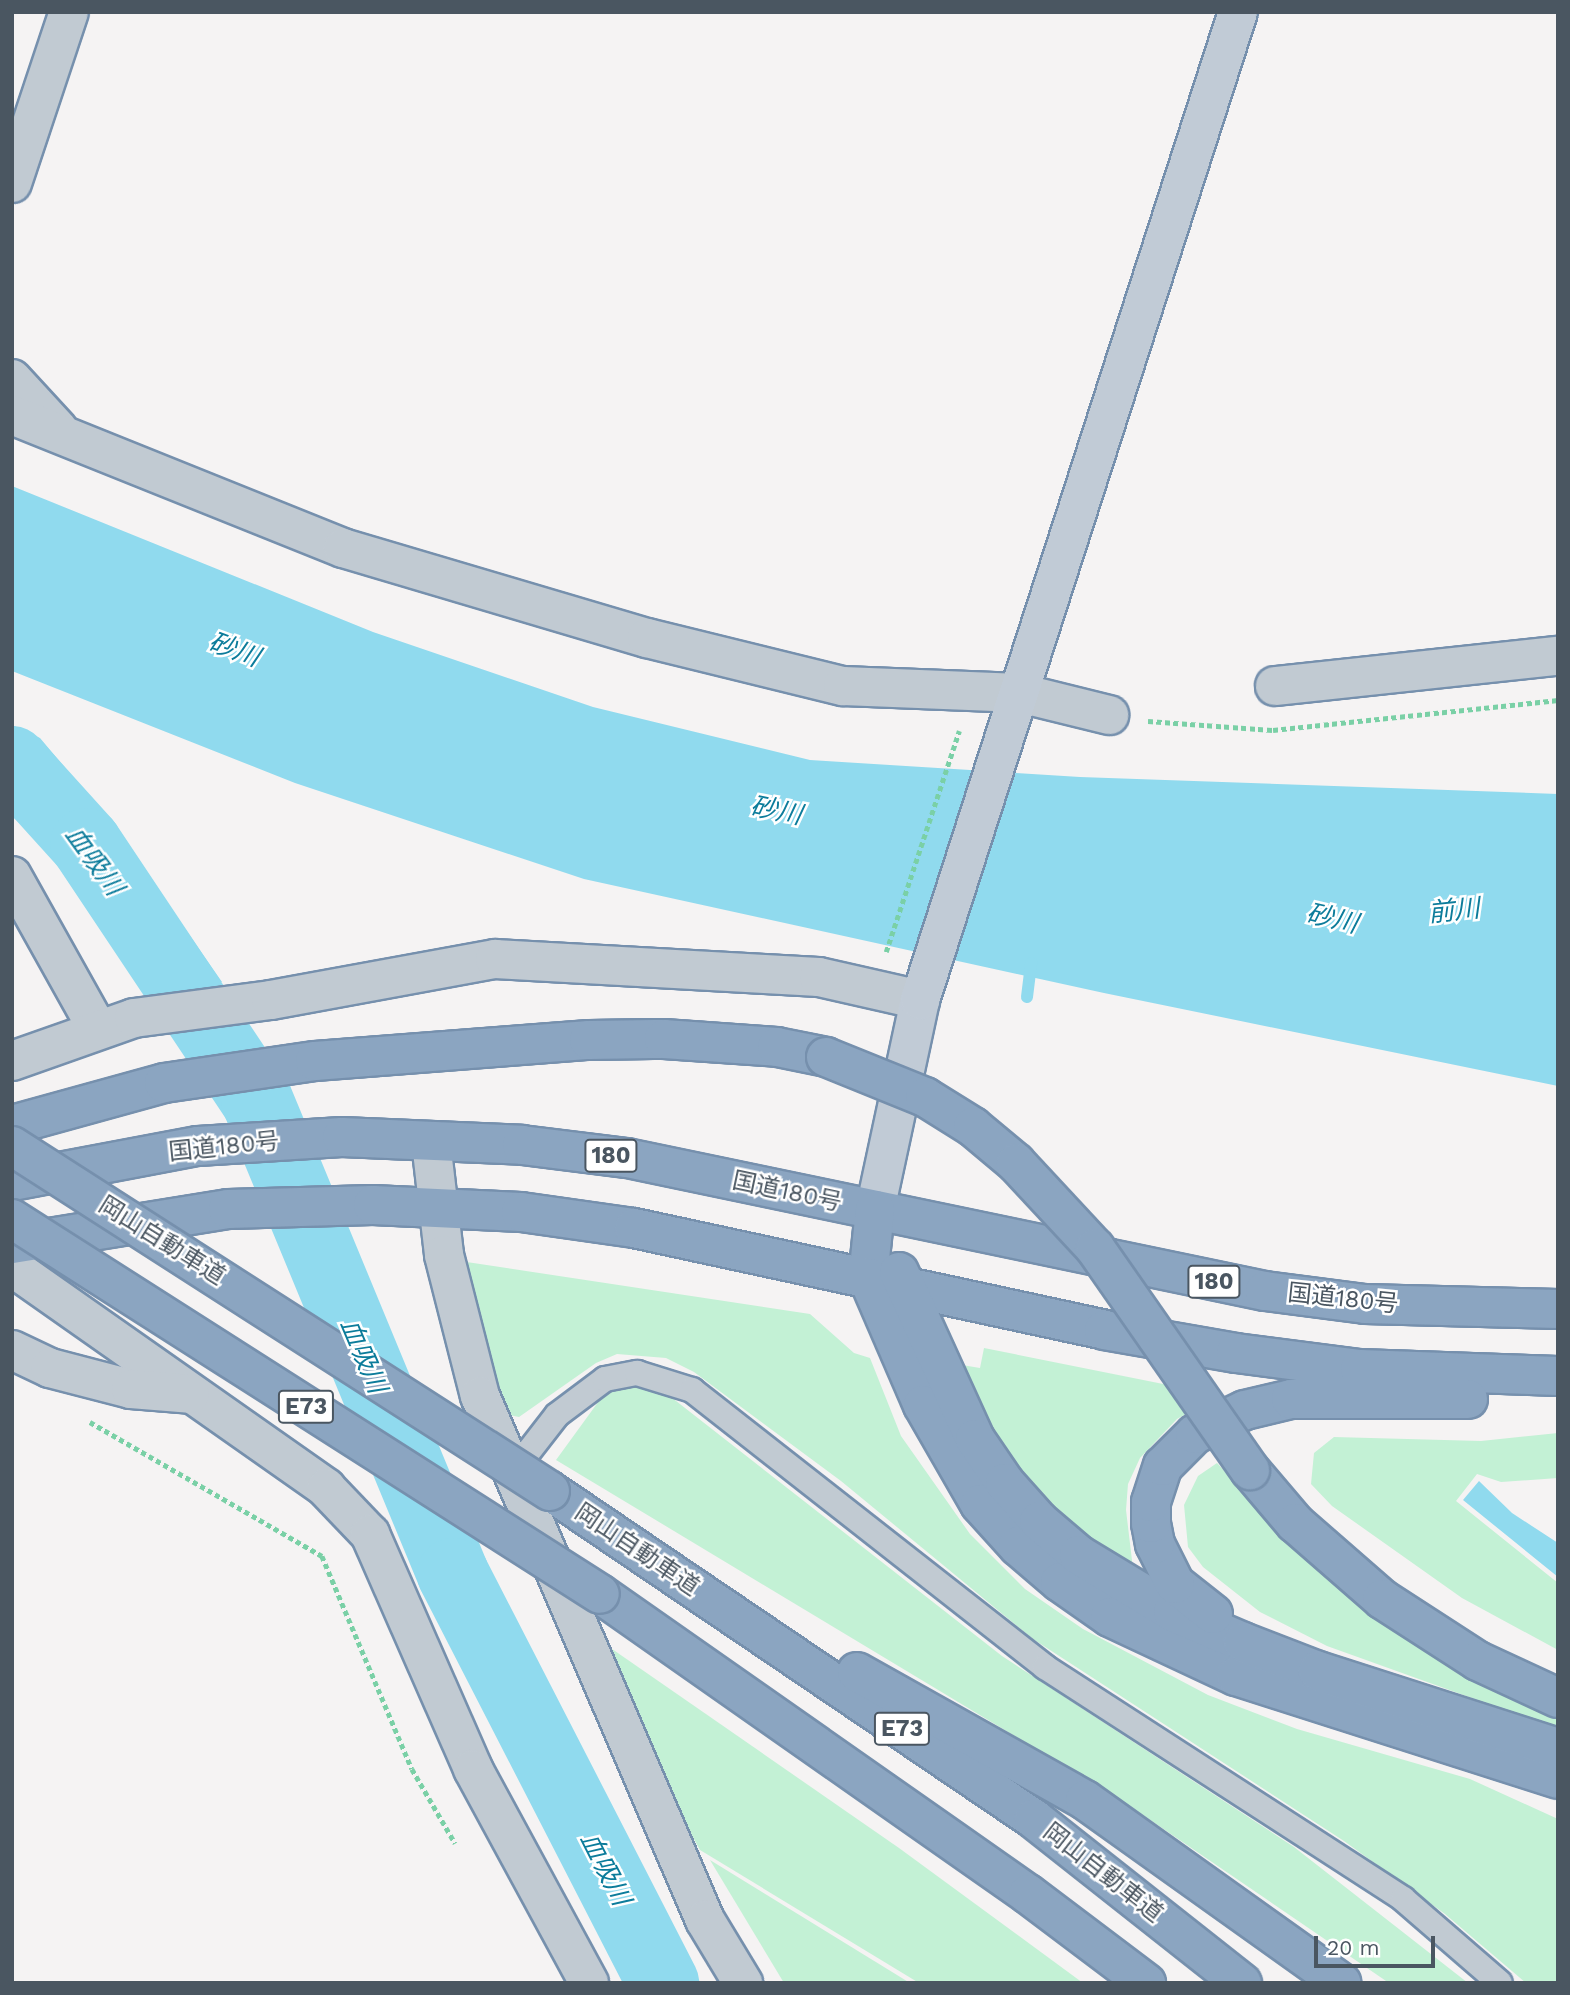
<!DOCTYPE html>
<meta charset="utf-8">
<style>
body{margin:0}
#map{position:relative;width:1570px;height:1995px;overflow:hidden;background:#f5f3f3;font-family:"Work Sans","Noto Sans JP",sans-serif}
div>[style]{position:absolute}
.green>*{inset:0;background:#c3f1d5}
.water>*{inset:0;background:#90daee}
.stream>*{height:12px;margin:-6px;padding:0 6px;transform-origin:6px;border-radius:6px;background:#90daee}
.river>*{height:72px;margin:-36px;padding:0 36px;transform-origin:36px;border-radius:36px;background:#90daee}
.path>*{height:4.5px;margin-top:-2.25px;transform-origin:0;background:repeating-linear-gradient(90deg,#7ad0a6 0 5px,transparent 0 8.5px)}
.roads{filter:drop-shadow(2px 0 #7690ad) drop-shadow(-2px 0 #7690ad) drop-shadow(0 2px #7690ad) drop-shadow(0 -2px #7690ad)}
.lane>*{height:24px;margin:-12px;padding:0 12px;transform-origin:12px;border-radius:12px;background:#c1cad2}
.street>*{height:38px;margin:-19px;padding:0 19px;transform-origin:19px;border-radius:19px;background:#c1cad2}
.secondary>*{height:38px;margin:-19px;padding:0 19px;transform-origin:19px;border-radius:19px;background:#c1cbd6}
.highway>*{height:38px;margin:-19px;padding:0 19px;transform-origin:19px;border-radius:19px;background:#8ba5c1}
.bridges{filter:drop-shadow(2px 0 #7690ad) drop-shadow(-2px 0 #7690ad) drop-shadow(0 2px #7690ad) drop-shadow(0 -2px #7690ad)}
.highway-bridge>*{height:38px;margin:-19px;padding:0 19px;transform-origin:19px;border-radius:19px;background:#8ba5c1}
span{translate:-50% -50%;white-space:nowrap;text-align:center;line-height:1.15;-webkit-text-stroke:5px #fff;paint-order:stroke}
.shield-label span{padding:2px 5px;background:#fff;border:2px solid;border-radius:5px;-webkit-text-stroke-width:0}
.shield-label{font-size:23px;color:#4a5661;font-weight:700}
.street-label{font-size:24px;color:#4a5661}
.water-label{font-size:26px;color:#0c7c9b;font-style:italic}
.frame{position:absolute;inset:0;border:14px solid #4a5661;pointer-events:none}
.scale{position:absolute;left:1314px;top:1936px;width:121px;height:32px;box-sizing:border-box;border:4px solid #4a5661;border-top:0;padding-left:9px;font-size:21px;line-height:24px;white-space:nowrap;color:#4a5661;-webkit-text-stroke:5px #fff;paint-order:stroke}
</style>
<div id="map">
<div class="green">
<i style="clip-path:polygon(460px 1261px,810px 1314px,854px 1353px,870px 1358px,901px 1436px,970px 1534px,1025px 1589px,1083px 1629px,1208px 1695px,1297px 1729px,1470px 1779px,1558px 1819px,1558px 1983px,1526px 1983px,1445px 1914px,1344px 1841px,1033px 1639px,841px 1481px,694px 1372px,666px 1358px,617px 1354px,596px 1363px,519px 1417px,504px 1414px)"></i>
<i style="clip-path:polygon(984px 1348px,1223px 1396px,1221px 1401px,1205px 1403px,1177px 1419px,1140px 1458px,1128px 1484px,1126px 1510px,1134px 1577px,1102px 1554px,1036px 1493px,985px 1424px,956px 1364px,980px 1368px)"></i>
<i style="clip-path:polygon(641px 1386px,662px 1390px,1002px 1656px,1294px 1847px,1468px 1983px,1389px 1983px,1121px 1800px,556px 1460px,604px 1394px,615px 1387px)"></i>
<i style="clip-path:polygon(1558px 1433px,1558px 1478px,1501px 1482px,1477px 1474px,1456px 1501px,1558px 1583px,1558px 1650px,1462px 1598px,1332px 1506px,1311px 1484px,1314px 1453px,1334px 1437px,1481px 1441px)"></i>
<i style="clip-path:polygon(1217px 1463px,1297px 1549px,1380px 1620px,1465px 1674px,1558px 1720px,1558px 1729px,1327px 1646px,1260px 1612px,1203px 1567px,1188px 1547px,1184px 1505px,1198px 1476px)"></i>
<i style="clip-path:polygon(589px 1633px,899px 1848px,1083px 1983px,919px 1983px,700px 1850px,626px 1715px)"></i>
<i style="clip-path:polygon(710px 1860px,910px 1983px,784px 1983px)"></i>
</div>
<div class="water">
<i style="clip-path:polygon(12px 486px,373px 632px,593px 707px,810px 760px,1080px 777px,1558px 794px,1558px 1086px,1104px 993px,584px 879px,295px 783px,12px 671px)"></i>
<i style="clip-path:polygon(12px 725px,40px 738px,113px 825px,222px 982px,154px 992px,51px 852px,12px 816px)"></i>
<i style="clip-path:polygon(1479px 1481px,1512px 1513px,1558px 1543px,1558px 1577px,1463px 1500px)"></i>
</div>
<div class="stream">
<i style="left:1027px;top:997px;width:34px;rotate:-83deg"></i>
</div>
<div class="river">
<i style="left:12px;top:762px;width:110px;rotate:47.9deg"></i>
<i style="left:86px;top:844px;width:308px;rotate:56.3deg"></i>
<i style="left:257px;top:1100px;width:513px;rotate:67.53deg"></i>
<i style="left:453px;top:1574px;width:460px;rotate:62.8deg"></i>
</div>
<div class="path">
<i style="left:1148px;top:721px;width:125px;rotate:4.1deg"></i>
<i style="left:1273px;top:730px;width:287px;rotate:-6deg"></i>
<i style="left:886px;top:952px;width:233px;rotate:-71.7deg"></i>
<i style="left:90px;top:1422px;width:268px;rotate:30deg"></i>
<i style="left:322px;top:1556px;width:231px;rotate:67.1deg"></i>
<i style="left:412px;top:1769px;width:86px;rotate:59.8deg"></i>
</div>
<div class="roads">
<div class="lane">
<i style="left:512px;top:1473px;width:73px;rotate:-52.2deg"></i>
<i style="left:557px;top:1415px;width:60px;rotate:-36.9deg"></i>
<i style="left:605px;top:1379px;width:33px;rotate:-11deg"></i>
<i style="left:637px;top:1373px;width:58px;rotate:17.2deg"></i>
<i style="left:692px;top:1390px;width:449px;rotate:38.1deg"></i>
<i style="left:1045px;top:1667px;width:427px;rotate:32.9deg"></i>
<i style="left:1403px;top:1899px;width:128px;rotate:40.9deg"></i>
</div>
<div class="street">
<i style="left:12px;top:183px;width:180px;rotate:-71.6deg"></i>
<i style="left:12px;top:379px;width:68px;rotate:47.4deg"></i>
<i style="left:12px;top:415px;width:357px;rotate:21.9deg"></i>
<i style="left:343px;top:548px;width:317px;rotate:16.5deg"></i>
<i style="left:647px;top:638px;width:202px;rotate:13.8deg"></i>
<i style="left:843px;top:686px;width:177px;rotate:2.3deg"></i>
<i style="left:1020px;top:693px;width:92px;rotate:13.9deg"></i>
<i style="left:1275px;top:686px;width:285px;rotate:-6.1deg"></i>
<i style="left:12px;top:876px;width:174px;rotate:60.8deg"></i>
<i style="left:12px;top:1061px;width:129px;rotate:-19.4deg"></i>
<i style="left:134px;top:1018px;width:138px;rotate:-7.5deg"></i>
<i style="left:271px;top:1000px;width:228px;rotate:-10.4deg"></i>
<i style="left:495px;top:959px;width:324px;rotate:3.2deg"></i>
<i style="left:819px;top:977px;width:104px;rotate:12.8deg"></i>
<i style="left:431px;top:1142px;width:114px;rotate:83.4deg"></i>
<i style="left:444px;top:1255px;width:146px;rotate:75.7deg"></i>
<i style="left:480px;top:1396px;width:570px;rotate:66.76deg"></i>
<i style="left:705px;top:1920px;width:74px;rotate:58.9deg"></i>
<i style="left:12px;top:1267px;width:384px;rotate:35.1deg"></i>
<i style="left:326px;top:1488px;width:64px;rotate:46.3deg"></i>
<i style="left:370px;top:1534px;width:257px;rotate:66.3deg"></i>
<i style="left:473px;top:1769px;width:243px;rotate:61.5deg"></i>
<i style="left:12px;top:1350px;width:42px;rotate:25.3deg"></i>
<i style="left:50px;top:1368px;width:84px;rotate:14.5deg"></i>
<i style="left:131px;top:1389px;width:59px;rotate:4.8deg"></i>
</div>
<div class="secondary">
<i style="left:875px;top:1210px;width:215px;rotate:-77.9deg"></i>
<i style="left:920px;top:1000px;width:1038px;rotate:-72.16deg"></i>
</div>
<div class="highway">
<i style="left:12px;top:1125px;width:158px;rotate:-15.4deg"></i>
<i style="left:164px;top:1083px;width:153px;rotate:-8.3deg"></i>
<i style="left:315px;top:1061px;width:275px;rotate:-4.4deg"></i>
<i style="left:589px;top:1040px;width:75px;rotate:-0.8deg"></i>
<i style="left:664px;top:1039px;width:113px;rotate:4deg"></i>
<i style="left:777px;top:1047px;width:50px;rotate:11.5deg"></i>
<i style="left:12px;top:1181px;width:189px;rotate:-10.7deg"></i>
<i style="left:198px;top:1146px;width:144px;rotate:-3.6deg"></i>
<i style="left:342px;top:1137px;width:180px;rotate:2.5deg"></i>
<i style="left:522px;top:1145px;width:106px;rotate:7.1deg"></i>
<i style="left:627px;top:1158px;width:652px;rotate:11.78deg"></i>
<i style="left:1265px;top:1291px;width:101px;rotate:7.4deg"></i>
<i style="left:1365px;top:1304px;width:193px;rotate:1.5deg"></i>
<i style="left:875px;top:1210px;width:68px;rotate:95.9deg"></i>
<i style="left:868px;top:1278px;width:138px;rotate:66.6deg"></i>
<i style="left:923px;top:1405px;width:114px;rotate:60.1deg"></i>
<i style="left:980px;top:1504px;width:57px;rotate:47.9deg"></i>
<i style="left:1018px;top:1546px;width:55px;rotate:40.6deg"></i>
<i style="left:1060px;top:1582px;width:61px;rotate:35deg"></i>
<i style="left:1110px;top:1617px;width:139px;rotate:25.1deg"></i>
<i style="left:1236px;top:1676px;width:338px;rotate:17.7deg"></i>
<i style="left:12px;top:1244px;width:219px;rotate:-9.2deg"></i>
<i style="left:228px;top:1209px;width:145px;rotate:-1.6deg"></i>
<i style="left:373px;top:1205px;width:148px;rotate:2.7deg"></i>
<i style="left:521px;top:1212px;width:114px;rotate:8.1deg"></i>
<i style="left:634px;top:1228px;width:481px;rotate:12.2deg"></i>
<i style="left:1104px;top:1330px;width:134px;rotate:9.9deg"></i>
<i style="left:1236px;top:1353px;width:125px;rotate:7.4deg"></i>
<i style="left:1360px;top:1369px;width:198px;rotate:2deg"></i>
<i style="left:899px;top:1272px;width:183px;rotate:65.5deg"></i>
<i style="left:975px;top:1439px;width:53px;rotate:55.7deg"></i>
<i style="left:1005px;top:1483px;width:51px;rotate:48.2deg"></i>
<i style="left:1039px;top:1521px;width:52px;rotate:40.4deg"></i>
<i style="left:1079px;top:1555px;width:110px;rotate:31.2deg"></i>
<i style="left:1173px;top:1612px;width:76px;rotate:23.2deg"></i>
<i style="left:1243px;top:1642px;width:80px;rotate:21.1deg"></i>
<i style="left:1318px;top:1671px;width:252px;rotate:17.8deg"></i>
<i style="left:1250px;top:1470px;width:70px;rotate:49.7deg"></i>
<i style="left:1295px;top:1523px;width:116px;rotate:41.1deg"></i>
<i style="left:1382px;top:1599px;width:114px;rotate:32.9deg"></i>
<i style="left:1478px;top:1661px;width:88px;rotate:24.8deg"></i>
<i style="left:550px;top:1491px;width:585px;rotate:34.12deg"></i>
<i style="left:1034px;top:1819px;width:265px;rotate:38.3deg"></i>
<i style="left:600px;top:1594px;width:523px;rotate:35.03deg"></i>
<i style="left:1028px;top:1894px;width:148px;rotate:37deg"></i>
<i style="left:1213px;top:1614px;width:48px;rotate:-141.7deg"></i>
<i style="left:1175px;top:1584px;width:45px;rotate:-116.6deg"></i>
<i style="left:1155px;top:1544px;width:21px;rotate:-101deg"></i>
<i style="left:1151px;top:1523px;width:21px;rotate:-90deg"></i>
<i style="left:1151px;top:1502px;width:38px;rotate:-72deg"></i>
<i style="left:1163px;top:1466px;width:45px;rotate:-45deg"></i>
<i style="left:1195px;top:1434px;width:55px;rotate:-25.6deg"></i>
<i style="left:1245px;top:1410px;width:47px;rotate:-13.4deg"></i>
<i style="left:1291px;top:1399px;width:177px"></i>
<i style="left:857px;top:1672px;width:261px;rotate:29.3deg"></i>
<i style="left:1085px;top:1800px;width:315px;rotate:35.5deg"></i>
</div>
</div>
<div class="bridges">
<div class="highway-bridge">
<i style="left:826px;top:1057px;width:107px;rotate:22deg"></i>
<i style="left:925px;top:1097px;width:57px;rotate:32deg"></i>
<i style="left:973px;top:1127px;width:56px;rotate:39.9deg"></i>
<i style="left:1016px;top:1163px;width:116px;rotate:47.1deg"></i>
<i style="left:1095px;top:1248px;width:271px;rotate:55.1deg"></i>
<i style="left:12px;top:1146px;width:639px;rotate:32.67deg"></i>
<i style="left:12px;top:1219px;width:697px;rotate:32.53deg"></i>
</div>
</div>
<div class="shield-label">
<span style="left:611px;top:1156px">180</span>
<span style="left:1214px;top:1282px">180</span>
<span style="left:306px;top:1407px">E73</span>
<span style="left:902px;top:1729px">E73</span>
</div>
<div class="street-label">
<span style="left:224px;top:1147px;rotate:-6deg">国道180号</span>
<span style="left:787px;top:1192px;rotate:12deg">国道180号</span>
<span style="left:162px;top:1241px;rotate:32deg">岡山自動車道</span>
<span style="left:1343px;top:1299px;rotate:6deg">国道180号</span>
<span style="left:637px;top:1550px;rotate:34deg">岡山自動車道</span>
<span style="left:1103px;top:1873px;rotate:38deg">岡山自動車道</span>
</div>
<div class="water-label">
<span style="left:234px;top:650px;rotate:20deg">砂川</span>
<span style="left:776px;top:811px;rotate:11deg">砂川</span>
<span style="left:94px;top:861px;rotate:54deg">血吸川</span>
<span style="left:1454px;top:911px;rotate:-6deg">前川</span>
<span style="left:1332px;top:919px;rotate:13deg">砂川</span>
<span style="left:363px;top:1356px;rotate:67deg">血吸川</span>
<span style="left:605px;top:1869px;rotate:63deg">血吸川</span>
</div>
<div class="frame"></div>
<div class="scale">20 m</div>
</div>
